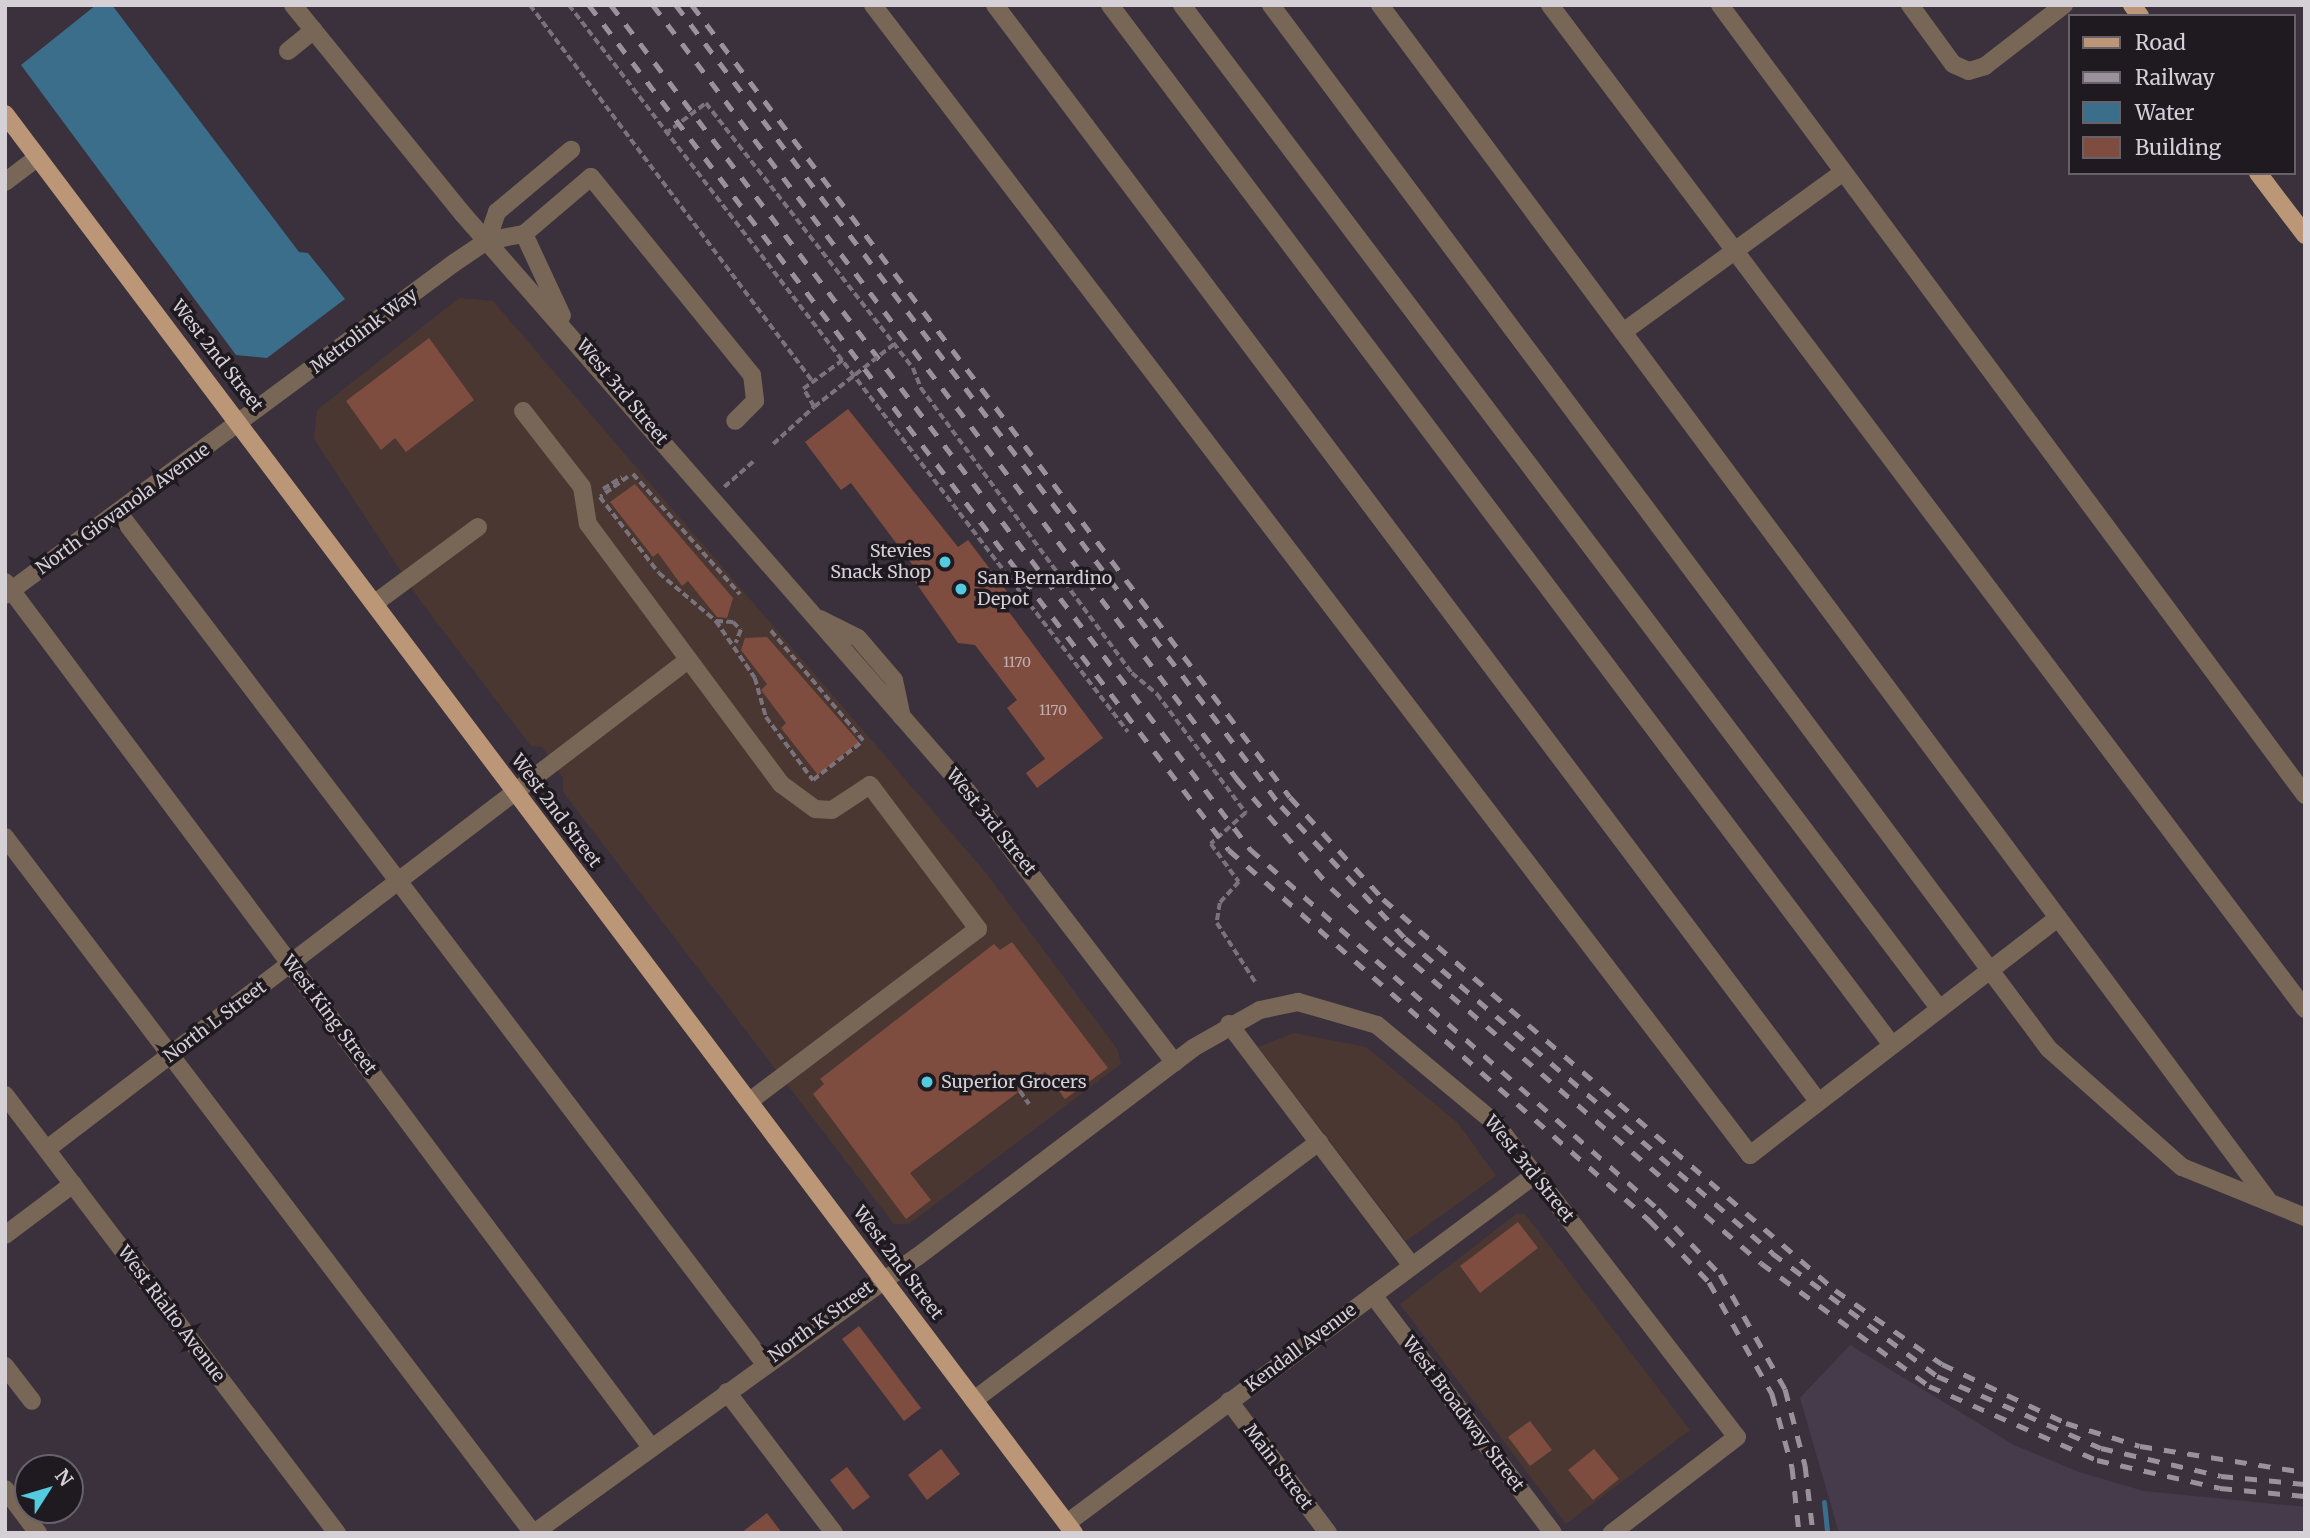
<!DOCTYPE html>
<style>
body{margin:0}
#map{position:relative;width:2310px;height:1538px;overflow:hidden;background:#3a313c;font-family:Merriweather,serif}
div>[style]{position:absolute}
.commercial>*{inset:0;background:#4a3731}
.industrial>*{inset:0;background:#463b4a}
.water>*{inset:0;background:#3a6e8b}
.stream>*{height:5px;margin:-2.5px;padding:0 2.5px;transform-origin:2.5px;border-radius:2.5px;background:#3a6e8b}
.building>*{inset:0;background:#7f4d3f}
.path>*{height:3.5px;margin-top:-1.75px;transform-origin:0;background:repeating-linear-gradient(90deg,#7a727c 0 7px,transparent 0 10.5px)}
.minor>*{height:18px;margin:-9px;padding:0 9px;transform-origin:9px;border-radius:9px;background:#786657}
.major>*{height:18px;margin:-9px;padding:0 9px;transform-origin:9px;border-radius:9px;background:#bb9777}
.rail>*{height:5px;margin-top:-2.5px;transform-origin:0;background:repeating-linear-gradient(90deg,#99929a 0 12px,transparent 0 24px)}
.path-bridge>*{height:3.5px;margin-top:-1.75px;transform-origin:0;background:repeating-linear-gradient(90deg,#7a727c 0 7px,transparent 0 10.5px)}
.dots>*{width:19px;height:19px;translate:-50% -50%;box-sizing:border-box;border:4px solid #1e1a20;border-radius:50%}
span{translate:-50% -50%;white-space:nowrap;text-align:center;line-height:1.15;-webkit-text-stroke:7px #1e1a20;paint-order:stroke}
.number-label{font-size:14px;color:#c0aeb0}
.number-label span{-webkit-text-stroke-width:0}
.street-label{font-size:18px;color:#d5cfd6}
.poi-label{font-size:18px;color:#d5cfd6}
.right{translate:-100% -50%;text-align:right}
.left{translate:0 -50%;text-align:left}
.frame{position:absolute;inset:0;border:7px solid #d5cfd6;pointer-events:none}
.legend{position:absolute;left:2068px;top:14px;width:228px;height:161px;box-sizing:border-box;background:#1e1a20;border:2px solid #676269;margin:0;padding:9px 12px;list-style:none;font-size:21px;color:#d5cfd6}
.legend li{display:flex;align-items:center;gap:14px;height:35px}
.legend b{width:35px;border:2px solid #676269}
.north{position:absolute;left:14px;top:1454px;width:70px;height:70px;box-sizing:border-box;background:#1e1a20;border:2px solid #676269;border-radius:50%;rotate:53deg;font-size:19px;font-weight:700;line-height:28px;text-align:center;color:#d5cfd6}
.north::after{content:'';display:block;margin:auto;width:24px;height:32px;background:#54cade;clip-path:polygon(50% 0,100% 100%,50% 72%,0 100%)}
</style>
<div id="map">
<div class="commercial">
<i style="clip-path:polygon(459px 298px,493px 301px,986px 873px,1118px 1050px,1121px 1064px,909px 1224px,894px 1224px,563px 792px,563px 778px,542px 747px,531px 746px,419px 599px,314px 439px,317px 410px)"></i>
<i style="clip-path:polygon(1294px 1033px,1366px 1047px,1458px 1123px,1496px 1176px,1406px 1241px,1258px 1047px)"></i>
<i style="clip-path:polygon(1516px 1214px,1525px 1214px,1690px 1430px,1566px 1524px,1400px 1304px)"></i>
</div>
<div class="industrial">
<i style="clip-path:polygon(1850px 1345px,2014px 1445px,2079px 1472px,2144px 1491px,2305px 1507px,2305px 1533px,1839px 1533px,1800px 1398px)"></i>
</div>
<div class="water">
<i style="clip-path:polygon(96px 5px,112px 5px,299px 252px,308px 253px,345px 299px,267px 358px,236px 355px,21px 65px)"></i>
</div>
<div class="stream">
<i style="left:1824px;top:1502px;width:31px;rotate:84deg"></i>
</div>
<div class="building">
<i style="clip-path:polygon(429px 338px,474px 400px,406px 452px,395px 438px,381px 450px,346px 401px)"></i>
<i style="clip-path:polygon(848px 409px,958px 547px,968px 540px,1015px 602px,1006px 608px,1103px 738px,1037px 788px,1026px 773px,1045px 759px,1007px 708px,1017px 700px,975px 645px,958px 643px,909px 573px,915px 568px,851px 483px,841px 490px,805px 442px)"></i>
<i style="clip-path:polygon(635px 484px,733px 598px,727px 618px,717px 617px,688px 581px,682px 586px,658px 553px,653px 557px,610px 502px)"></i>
<i style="clip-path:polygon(767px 637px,859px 742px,818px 775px,781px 728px,786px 723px,761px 690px,767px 684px,741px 650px,745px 638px)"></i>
<i style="clip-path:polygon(1012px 942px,1108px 1068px,1065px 1099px,1045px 1072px,910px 1173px,931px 1200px,906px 1219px,813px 1094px,824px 1084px,820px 1079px,994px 944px,1000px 950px)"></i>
<i style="clip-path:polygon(1518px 1222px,1538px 1248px,1480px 1293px,1460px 1266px)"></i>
<i style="clip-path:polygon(859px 1326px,921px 1408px,904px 1421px,842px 1339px)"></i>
<i style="clip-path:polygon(1530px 1421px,1552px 1450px,1530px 1466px,1508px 1437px)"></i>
<i style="clip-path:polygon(941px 1449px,960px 1474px,927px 1500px,908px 1475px)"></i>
<i style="clip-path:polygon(1594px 1449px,1619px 1479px,1593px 1500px,1568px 1470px)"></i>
<i style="clip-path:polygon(847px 1467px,870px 1497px,853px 1510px,830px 1480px)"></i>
<i style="clip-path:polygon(767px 1513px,782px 1533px,741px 1533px)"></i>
</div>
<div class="path">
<i style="left:530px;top:5px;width:471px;rotate:53.1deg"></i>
<i style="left:569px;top:5px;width:917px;rotate:52.44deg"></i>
<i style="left:665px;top:134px;width:51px;rotate:-37.1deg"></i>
<i style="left:706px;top:103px;width:336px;rotate:52deg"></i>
<i style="left:913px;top:368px;width:22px;rotate:68deg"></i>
<i style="left:921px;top:388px;width:355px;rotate:53.5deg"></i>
<i style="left:1132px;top:673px;width:33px;rotate:40deg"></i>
<i style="left:1157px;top:694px;width:149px;rotate:53.2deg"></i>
<i style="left:1246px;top:813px;width:47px;rotate:138.5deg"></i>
<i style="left:1211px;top:844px;width:47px;rotate:53.6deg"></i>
<i style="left:1239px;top:882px;width:28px;rotate:132deg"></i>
<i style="left:1220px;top:903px;width:20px;rotate:99deg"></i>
<i style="left:1217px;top:923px;width:72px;rotate:57deg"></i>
<i style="left:773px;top:444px;width:55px;rotate:-42.1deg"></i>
<i style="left:814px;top:407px;width:21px;rotate:-121deg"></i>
<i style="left:803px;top:389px;width:51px;rotate:-36.2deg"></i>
<i style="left:633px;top:474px;width:161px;rotate:48.3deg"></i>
<i style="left:628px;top:477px;width:34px;rotate:144deg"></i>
<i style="left:600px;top:497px;width:96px;rotate:52.2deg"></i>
<i style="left:659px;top:573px;width:75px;rotate:40.1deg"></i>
<i style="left:716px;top:621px;width:17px;rotate:3deg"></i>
<i style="left:733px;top:622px;width:11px;rotate:45deg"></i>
<i style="left:741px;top:630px;width:14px;rotate:111deg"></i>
<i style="left:724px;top:487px;width:41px;rotate:-41.1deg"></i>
<i style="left:603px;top:489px;width:22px;rotate:-32deg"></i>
<i style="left:716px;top:621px;width:69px;rotate:55.6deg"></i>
<i style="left:755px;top:678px;width:41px;rotate:74.2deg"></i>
<i style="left:766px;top:717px;width:79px;rotate:53.3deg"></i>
<i style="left:813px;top:780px;width:63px;rotate:-38deg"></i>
<i style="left:863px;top:741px;width:146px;rotate:-130deg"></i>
<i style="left:1020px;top:1091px;width:16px;rotate:55deg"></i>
</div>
<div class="minor">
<i style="left:293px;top:5px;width:268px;rotate:50.9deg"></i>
<i style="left:462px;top:213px;width:768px;rotate:48.86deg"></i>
<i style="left:967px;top:791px;width:342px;rotate:52.6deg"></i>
<i style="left:873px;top:5px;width:1446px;rotate:52.67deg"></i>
<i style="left:1750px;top:1155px;width:389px;rotate:-37.6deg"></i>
<i style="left:995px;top:5px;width:1371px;rotate:53.1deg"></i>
<i style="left:1110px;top:5px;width:1301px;rotate:53.06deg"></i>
<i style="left:1182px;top:5px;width:1257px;rotate:52.96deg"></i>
<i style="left:1271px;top:5px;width:1302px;rotate:53.31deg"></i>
<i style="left:2049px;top:1049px;width:178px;rotate:41.6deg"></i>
<i style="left:2182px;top:1167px;width:133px;rotate:22.1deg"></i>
<i style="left:1380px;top:5px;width:1492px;rotate:53.39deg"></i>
<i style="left:1550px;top:5px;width:1256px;rotate:53.06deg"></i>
<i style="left:1720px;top:5px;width:983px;rotate:53.48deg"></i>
<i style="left:1910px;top:5px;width:73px;rotate:53.9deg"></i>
<i style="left:1953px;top:64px;width:17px;rotate:24deg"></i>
<i style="left:1969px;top:71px;width:17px;rotate:-17deg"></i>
<i style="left:1985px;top:66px;width:100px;rotate:-37.7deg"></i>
<i style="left:288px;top:51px;width:33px;rotate:-39deg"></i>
<i style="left:5px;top:182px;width:41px;rotate:-37.1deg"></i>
<i style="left:524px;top:234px;width:90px;rotate:65.1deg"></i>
<i style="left:487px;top:241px;width:31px;rotate:-71deg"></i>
<i style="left:497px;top:212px;width:97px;rotate:-40deg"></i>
<i style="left:1623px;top:332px;width:271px;rotate:-36deg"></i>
<i style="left:523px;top:411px;width:96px;rotate:52.2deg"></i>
<i style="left:582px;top:487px;width:37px;rotate:81deg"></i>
<i style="left:588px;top:524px;width:324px;rotate:53.4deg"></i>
<i style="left:781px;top:784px;width:42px;rotate:36.3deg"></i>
<i style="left:815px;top:809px;width:17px;rotate:3deg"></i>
<i style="left:832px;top:810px;width:45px;rotate:-33.3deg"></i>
<i style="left:870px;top:785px;width:180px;rotate:53.1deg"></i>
<i style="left:978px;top:929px;width:286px;rotate:143deg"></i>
<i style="left:118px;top:512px;width:1070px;rotate:52.79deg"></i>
<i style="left:5px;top:582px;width:1080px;rotate:53.25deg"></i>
<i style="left:5px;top:595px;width:558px;rotate:-36.48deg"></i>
<i style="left:454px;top:263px;width:40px;rotate:-34deg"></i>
<i style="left:487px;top:241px;width:38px;rotate:-11deg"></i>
<i style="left:524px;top:234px;width:88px;rotate:-40.4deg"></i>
<i style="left:591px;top:177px;width:255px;rotate:50.9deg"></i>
<i style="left:752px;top:375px;width:26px;rotate:83deg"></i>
<i style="left:755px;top:401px;width:28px;rotate:135deg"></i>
<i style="left:375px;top:603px;width:128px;rotate:-36.4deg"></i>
<i style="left:820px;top:619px;width:42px;rotate:26.6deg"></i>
<i style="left:858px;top:638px;width:55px;rotate:49.4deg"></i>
<i style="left:894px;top:680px;width:38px;rotate:78deg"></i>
<i style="left:5px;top:837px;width:874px;rotate:52.82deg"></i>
<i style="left:1229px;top:1024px;width:303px;rotate:52.9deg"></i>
<i style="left:5px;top:1095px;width:550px;rotate:52.84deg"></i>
<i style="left:47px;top:1149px;width:806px;rotate:-37.34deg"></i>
<i style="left:5px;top:1235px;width:85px;rotate:-36.9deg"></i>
<i style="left:1373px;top:1295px;width:298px;rotate:52.9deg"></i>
<i style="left:5px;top:1366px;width:44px;rotate:52.4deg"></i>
<i style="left:727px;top:1392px;width:177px;rotate:52.8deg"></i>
<i style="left:974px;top:1400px;width:431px;rotate:-36.8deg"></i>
<i style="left:1229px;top:1401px;width:165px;rotate:53.1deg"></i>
<i style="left:5px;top:1489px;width:55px;rotate:53.1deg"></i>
<i style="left:1067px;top:1523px;width:585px;rotate:-36.65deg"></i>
<i style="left:534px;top:1533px;width:472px;rotate:-35.8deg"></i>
<i style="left:917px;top:1257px;width:346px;rotate:-37.1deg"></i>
<i style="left:1193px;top:1048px;width:77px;rotate:-29.6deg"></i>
<i style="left:1260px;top:1010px;width:39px;rotate:-12deg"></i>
<i style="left:1298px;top:1002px;width:82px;rotate:16.2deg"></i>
<i style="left:1377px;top:1025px;width:153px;rotate:39.7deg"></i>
<i style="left:1495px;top:1123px;width:396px;rotate:52.4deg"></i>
<i style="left:1737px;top:1437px;width:158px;rotate:142.5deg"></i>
</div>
<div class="major">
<i style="left:2132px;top:5px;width:14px;rotate:54deg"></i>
<i style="left:5px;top:114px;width:1777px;rotate:53.01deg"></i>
<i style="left:2258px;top:173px;width:78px;rotate:52.8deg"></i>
</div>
<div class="rail">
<i style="left:589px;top:5px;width:1060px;rotate:52.86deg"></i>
<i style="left:1229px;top:850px;width:560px;rotate:41.38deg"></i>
<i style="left:1649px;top:1220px;width:86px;rotate:45.9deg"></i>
<i style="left:1709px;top:1282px;width:129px;rotate:60.6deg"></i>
<i style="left:1772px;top:1394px;width:76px;rotate:74.7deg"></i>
<i style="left:1792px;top:1467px;width:66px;rotate:83.9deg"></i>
<i style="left:611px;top:5px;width:1059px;rotate:52.87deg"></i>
<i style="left:1250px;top:849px;width:544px;rotate:41.42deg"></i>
<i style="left:1658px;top:1209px;width:90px;rotate:46.4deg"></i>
<i style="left:1720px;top:1274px;width:132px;rotate:60.5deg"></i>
<i style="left:1785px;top:1389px;width:79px;rotate:75.3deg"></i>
<i style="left:1805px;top:1465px;width:68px;rotate:83.3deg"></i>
<i style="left:653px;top:5px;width:970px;rotate:52.96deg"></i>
<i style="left:1237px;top:779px;width:144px;rotate:49.2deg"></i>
<i style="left:1331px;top:888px;width:88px;rotate:42.7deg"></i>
<i style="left:1396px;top:948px;width:482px;rotate:40.8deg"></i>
<i style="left:1761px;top:1263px;width:208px;rotate:36.2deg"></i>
<i style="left:1929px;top:1386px;width:184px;rotate:23.8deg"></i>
<i style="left:2097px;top:1460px;width:126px;rotate:12.8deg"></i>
<i style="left:2220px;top:1488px;width:85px;rotate:5.4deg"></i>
<i style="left:676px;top:5px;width:1004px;rotate:52.94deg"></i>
<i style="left:1281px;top:806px;width:181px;rotate:46.8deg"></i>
<i style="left:1405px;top:938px;width:484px;rotate:40.6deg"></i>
<i style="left:1772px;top:1253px;width:206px;rotate:36.7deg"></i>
<i style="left:1937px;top:1376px;width:179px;rotate:23.7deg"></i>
<i style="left:2101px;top:1448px;width:123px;rotate:13.1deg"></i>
<i style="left:2221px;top:1476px;width:84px;rotate:5.4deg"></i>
<i style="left:692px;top:5px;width:992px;rotate:52.95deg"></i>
<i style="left:1290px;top:797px;width:138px;rotate:47.6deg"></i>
<i style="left:1383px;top:899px;width:598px;rotate:40.86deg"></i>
<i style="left:1835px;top:1290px;width:130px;rotate:34.7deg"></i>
<i style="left:1942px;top:1364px;width:137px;rotate:25.4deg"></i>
<i style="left:2066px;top:1423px;width:77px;rotate:17.3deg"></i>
<i style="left:2140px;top:1446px;width:167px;rotate:9deg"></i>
</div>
<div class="path-bridge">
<i style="left:814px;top:407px;width:102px;rotate:-38.2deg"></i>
</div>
<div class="dots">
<i style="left:945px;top:562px;background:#54cade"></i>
<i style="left:961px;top:589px;background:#54cade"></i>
<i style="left:927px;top:1082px;background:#54cade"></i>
</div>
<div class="number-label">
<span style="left:1017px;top:662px">1170</span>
<span style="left:1053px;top:710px">1170</span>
</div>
<div class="street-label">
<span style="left:364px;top:331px;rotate:-37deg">Metrolink Way</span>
<span style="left:217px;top:356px;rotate:52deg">West 2nd Street</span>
<span style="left:622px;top:392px;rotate:50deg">West 3rd Street</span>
<span style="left:123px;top:509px;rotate:-36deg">North Giovanola Avenue</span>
<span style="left:556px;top:811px;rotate:53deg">West 2nd Street</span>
<span style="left:991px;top:822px;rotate:51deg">West 3rd Street</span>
<span style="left:329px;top:1015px;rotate:53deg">West King Street</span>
<span style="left:215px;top:1022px;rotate:-37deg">North L Street</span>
<span style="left:1529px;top:1169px;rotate:51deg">West 3rd Street</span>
<span style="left:898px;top:1263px;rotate:53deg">West 2nd Street</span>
<span style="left:171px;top:1314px;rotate:53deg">West Rialto Avenue</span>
<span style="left:821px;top:1322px;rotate:-36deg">North K Street</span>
<span style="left:1301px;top:1348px;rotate:-37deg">Kendall Avenue</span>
<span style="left:1463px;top:1414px;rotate:53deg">West Broadway Street</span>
<span style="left:1278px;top:1467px;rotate:53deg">Main Street</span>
</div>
<div class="poi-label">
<span class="right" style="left:931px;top:562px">Stevies<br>Snack Shop</span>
<span class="left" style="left:977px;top:589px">San Bernardino<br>Depot</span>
<span class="left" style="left:941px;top:1082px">Superior Grocers</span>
</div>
<div class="frame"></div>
<ul class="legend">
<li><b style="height:9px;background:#bb9777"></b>Road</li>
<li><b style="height:9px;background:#99929a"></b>Railway</li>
<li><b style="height:19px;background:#3a6e8b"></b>Water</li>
<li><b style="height:19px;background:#7f4d3f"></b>Building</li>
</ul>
<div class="north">N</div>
</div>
